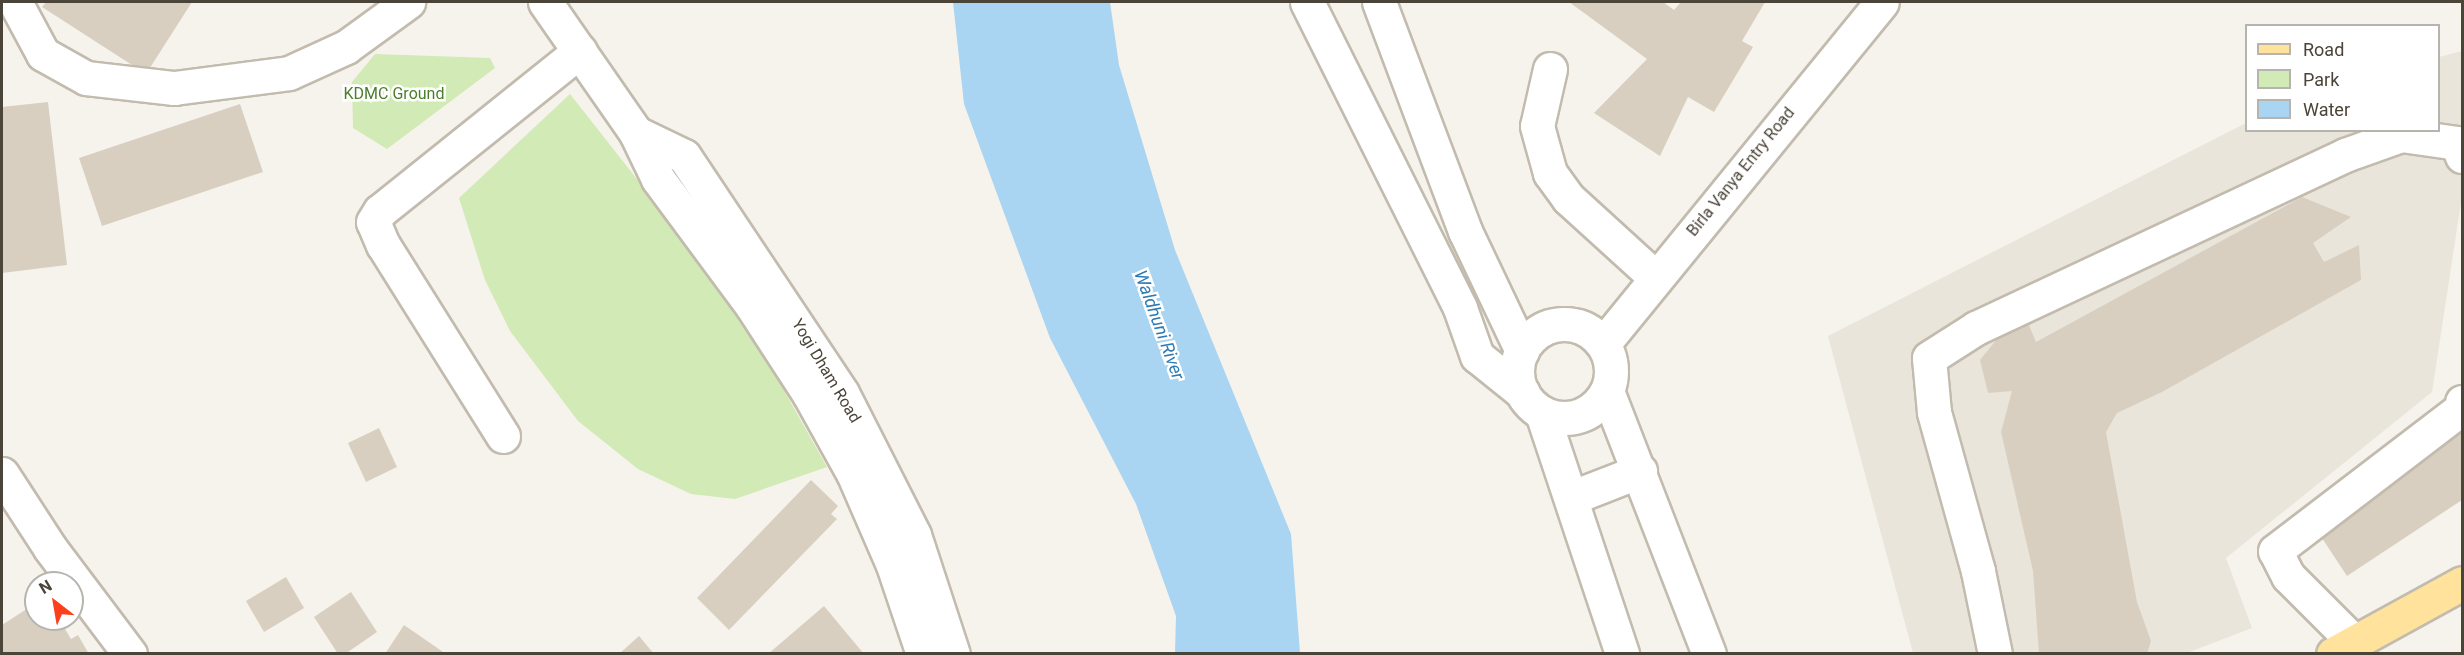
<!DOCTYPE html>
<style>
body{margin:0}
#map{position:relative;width:2464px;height:655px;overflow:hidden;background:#f6f3ec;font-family:Roboto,sans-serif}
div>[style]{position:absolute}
.residential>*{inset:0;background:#eae5da}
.green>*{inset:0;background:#d2eab5}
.water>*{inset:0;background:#a9d4f2}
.building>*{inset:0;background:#d8cfc1}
.roads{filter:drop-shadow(2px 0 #c2bbae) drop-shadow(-2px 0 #c2bbae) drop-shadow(0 2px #c2bbae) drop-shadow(0 -2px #c2bbae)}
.minor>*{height:33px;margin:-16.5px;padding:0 16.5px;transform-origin:16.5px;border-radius:16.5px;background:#fff}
.minor>.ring{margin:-16.5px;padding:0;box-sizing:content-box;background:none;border:33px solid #fff;border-radius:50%}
.major>*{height:33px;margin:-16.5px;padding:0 16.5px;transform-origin:16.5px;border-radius:16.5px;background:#ffe39c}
span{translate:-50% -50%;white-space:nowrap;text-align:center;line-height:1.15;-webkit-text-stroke:5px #fff;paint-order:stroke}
.park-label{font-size:16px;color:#4a7f2a}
.street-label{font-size:16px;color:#4b4439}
.water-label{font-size:18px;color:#2e7ab2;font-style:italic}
.frame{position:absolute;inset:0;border:3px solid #4b4439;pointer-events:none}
.legend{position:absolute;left:2245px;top:24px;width:195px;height:108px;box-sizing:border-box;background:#fff;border:2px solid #b7b4b0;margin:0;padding:8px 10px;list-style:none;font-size:18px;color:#4b4439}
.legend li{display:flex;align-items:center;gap:12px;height:30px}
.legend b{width:30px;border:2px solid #b7b4b0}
.north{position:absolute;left:24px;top:571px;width:60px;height:60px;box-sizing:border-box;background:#fff;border:2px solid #b7b4b0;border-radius:50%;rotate:329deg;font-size:16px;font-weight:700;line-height:24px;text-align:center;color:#4b4439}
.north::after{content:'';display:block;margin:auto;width:21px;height:27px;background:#fc3f1d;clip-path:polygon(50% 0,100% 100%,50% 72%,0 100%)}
</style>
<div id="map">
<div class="residential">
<i style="clip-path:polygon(2462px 51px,2462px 196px,2432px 392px,2226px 558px,2252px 628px,2187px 653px,1913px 653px,1828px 336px,2246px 123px,2246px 130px,2438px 130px,2439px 57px)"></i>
</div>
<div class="green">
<i style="clip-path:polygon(375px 54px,490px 58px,495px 68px,387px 149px,353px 128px,352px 82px)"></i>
<i style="clip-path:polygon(570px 94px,736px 305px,827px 467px,735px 499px,691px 494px,638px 469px,578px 421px,510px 331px,485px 280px,459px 198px)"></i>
</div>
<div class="water">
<i style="clip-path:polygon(953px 2px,1110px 2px,1119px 65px,1175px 250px,1291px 534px,1300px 653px,1175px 653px,1176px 616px,1136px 504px,1050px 338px,964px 104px)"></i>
</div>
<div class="building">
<i style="clip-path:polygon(46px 2px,192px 2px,146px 74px,42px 7px)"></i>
<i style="clip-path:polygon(1569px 2px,1663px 2px,1674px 10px,1681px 2px,1765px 2px,1742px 41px,1753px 47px,1714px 112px,1688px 97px,1660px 156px,1594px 113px,1647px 59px)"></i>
<i style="clip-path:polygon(48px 102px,67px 265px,2px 273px,2px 107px)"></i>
<i style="clip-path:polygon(240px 104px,263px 172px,102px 226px,79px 158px)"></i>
<i style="clip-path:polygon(2302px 197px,2351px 217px,2313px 243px,2324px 262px,2359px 245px,2361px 280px,2162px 392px,2117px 413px,2106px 432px,2137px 602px,2151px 641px,2147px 654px,2039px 654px,2033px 571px,2001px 432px,2012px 391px,1988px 393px,1980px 360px,1997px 339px,2028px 323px,2036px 342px)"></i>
<i style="clip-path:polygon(379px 428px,397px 467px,366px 482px,348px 443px)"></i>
<i style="clip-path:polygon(2462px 433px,2462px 500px,2347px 576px,2316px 529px)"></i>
<i style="clip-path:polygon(811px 480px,838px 506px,831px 514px,837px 519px,729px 630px,697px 598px)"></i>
<i style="clip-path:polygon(286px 577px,304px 608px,264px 632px,246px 601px)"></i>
<i style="clip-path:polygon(351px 592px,377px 632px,345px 654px,338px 654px,314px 617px)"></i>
<i style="clip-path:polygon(36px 603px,36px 619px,59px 619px,71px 639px,78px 635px,89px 654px,2px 654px,2px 625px)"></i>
<i style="clip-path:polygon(824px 606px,864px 654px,768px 654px)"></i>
<i style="clip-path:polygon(404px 625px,446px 654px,385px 654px)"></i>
<i style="clip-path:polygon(639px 636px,654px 654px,619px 654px)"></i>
</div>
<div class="roads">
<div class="minor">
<i style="left:15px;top:2px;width:59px;rotate:61.7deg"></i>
<i style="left:43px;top:54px;width:49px;rotate:29.2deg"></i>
<i style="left:86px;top:78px;width:89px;rotate:6.5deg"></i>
<i style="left:174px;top:88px;width:116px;rotate:-7.4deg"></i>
<i style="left:289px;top:73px;width:63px;rotate:-24.5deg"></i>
<i style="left:346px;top:47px;width:77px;rotate:-36deg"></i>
<i style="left:545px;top:2px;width:160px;rotate:55.2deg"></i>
<i style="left:636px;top:133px;width:51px;rotate:64.4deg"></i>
<i style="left:658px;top:179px;width:158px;rotate:53.5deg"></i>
<i style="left:752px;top:306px;width:105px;rotate:57.1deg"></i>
<i style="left:809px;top:394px;width:90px;rotate:60.9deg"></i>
<i style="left:853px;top:473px;width:100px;rotate:66.5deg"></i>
<i style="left:893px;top:565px;width:94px;rotate:71.4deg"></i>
<i style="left:1307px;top:2px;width:342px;rotate:63.4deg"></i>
<i style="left:1460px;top:308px;width:51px;rotate:70.5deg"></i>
<i style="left:1477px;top:356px;width:59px;rotate:38.8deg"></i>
<i style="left:1379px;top:2px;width:245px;rotate:69.4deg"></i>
<i style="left:1465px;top:231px;width:133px;rotate:64.6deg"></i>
<i style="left:1550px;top:69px;width:58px;rotate:102.8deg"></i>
<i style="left:1537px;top:126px;width:49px;rotate:74.5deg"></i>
<i style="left:1550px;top:173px;width:31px;rotate:54deg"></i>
<i style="left:1568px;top:198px;width:119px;rotate:42.3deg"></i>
<i style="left:636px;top:133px;width:53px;rotate:25.6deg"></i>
<i style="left:684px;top:156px;width:285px;rotate:56.3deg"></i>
<i style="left:842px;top:393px;width:159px;rotate:63.1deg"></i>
<i style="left:914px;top:535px;width:125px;rotate:71.9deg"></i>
<i class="ring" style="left:1517px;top:324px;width:61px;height:61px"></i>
<i style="left:1603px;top:344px;width:441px;rotate:-50.8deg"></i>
<i style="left:1607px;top:391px;width:282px;rotate:68.8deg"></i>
<i style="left:1542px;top:413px;width:254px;rotate:71.6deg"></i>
<i style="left:503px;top:436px;width:226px;rotate:-122.1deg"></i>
<i style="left:383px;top:245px;width:25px;rotate:-113deg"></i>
<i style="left:373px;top:222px;width:13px;rotate:-58deg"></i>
<i style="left:380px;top:211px;width:256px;rotate:-38.7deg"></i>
<i style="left:2px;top:474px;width:88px;rotate:57deg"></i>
<i style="left:50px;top:548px;width:133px;rotate:53deg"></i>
<i style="left:1573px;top:497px;width:72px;rotate:-21.2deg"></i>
<i style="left:2354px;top:642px;width:93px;rotate:-135deg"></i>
<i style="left:2288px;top:576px;width:28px;rotate:-117deg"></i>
<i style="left:2275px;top:551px;width:235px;rotate:-37.4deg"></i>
<i style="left:2462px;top:408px;width:6px;rotate:-90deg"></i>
<i style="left:1995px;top:654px;width:85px;rotate:-101.6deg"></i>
<i style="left:1978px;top:571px;width:165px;rotate:-105.5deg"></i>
<i style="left:1934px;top:412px;width:54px;rotate:-95.3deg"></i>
<i style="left:1929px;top:358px;width:56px;rotate:-32.6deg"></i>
<i style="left:1976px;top:328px;width:408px;rotate:-25.1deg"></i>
<i style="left:2345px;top:155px;width:59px;rotate:-19.7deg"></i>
<i style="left:2401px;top:135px;width:57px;rotate:8.1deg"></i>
<i style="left:2457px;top:143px;width:14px;rotate:69deg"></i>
</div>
<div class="major">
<i style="left:2333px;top:654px;width:147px;rotate:-28.8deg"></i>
</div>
</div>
<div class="park-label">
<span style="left:394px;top:94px">KDMC Ground</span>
</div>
<div class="street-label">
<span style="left:1741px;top:172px;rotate:-51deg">Birla Vanya Entry Road</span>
<span style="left:826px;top:371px;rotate:59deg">Yogi Dham Road</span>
</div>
<div class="water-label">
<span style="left:1159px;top:325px;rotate:70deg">Waldhuni River</span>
</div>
<div class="frame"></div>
<ul class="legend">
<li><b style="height:8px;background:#ffe39c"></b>Road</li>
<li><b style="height:16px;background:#d2eab5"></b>Park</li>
<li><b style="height:16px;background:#a9d4f2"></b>Water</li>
</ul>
<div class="north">N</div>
</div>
